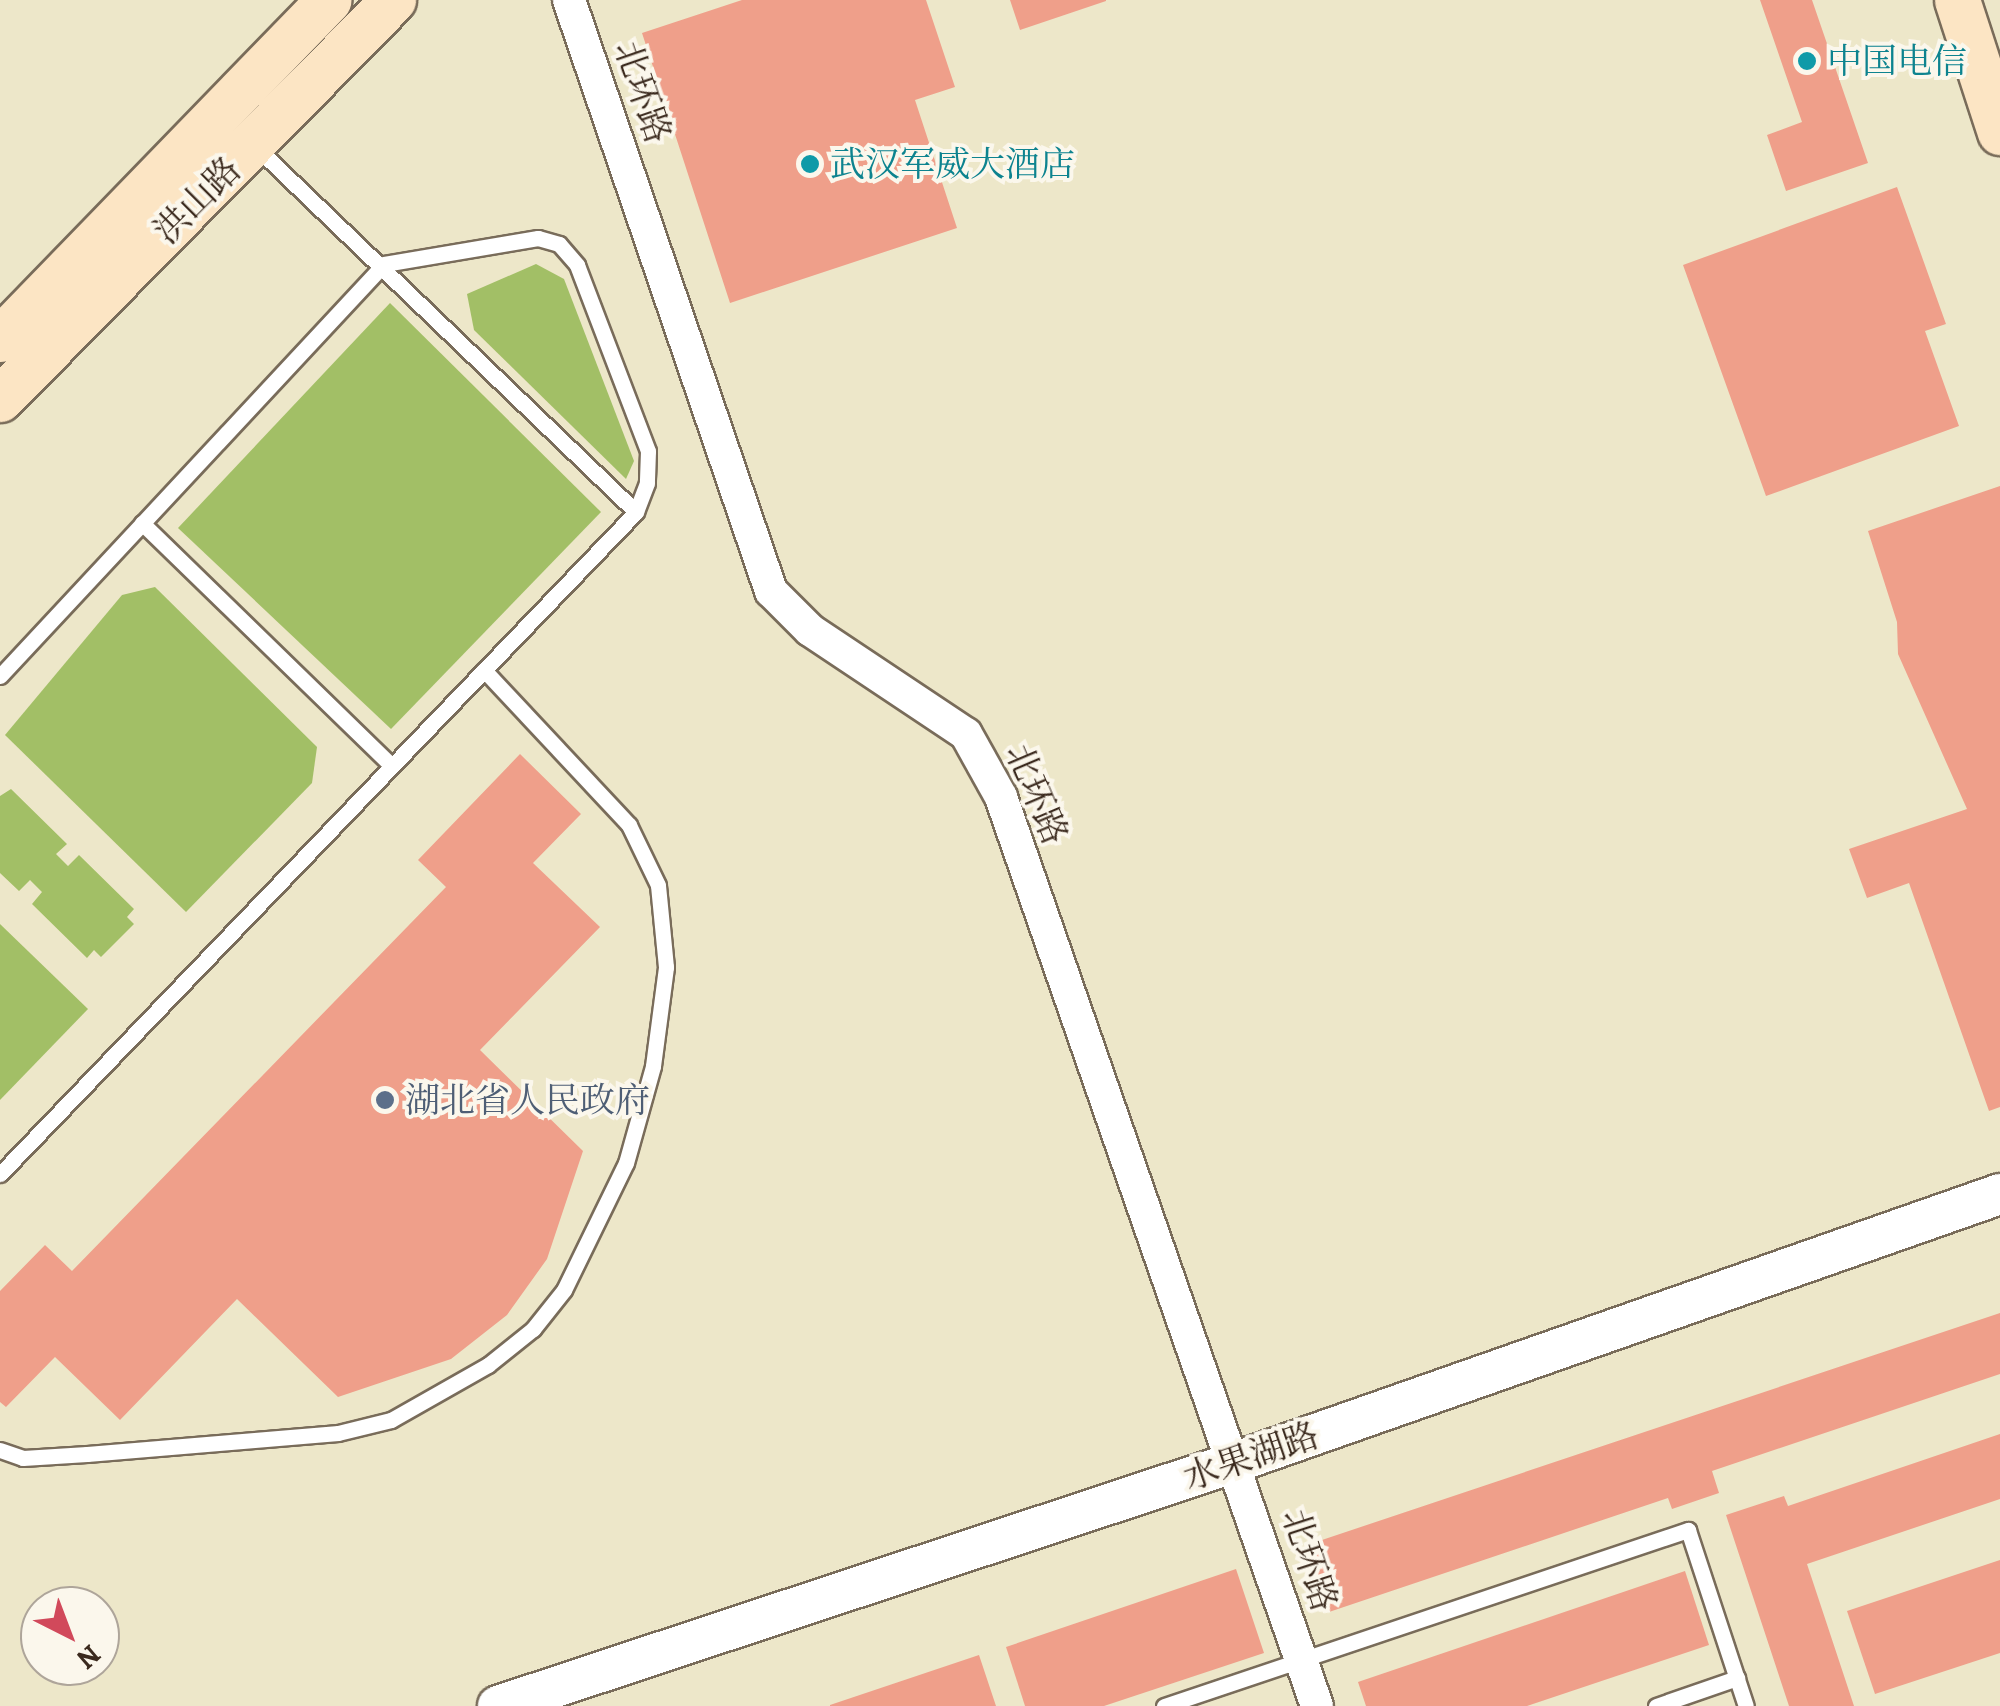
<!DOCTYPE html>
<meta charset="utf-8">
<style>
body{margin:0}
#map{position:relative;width:2000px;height:1706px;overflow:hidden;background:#ede7c9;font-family:Alegreya,"Noto Serif SC",serif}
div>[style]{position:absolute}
.green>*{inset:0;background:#a2bf66}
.building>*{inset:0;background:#ef9f8a}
.roads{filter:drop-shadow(2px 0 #796c5a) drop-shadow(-2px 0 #796c5a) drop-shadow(0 2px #796c5a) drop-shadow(0 -2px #796c5a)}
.service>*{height:15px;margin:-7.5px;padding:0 7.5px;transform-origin:7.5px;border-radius:7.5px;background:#fff}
.minor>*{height:32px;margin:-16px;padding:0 16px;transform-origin:16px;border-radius:16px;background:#fff}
.tertiary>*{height:40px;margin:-20px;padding:0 20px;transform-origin:20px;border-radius:20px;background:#fff}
.secondary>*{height:45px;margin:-22.5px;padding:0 22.5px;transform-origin:22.5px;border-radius:22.5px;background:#fce5c4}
.dots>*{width:28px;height:28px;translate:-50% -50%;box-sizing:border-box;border:5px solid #fbf7ec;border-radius:50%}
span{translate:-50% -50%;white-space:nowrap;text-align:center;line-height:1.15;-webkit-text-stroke:8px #fbf7ec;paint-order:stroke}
.culture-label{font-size:35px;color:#0d838f}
.left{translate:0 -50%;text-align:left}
.street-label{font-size:35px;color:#3b2a1e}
.service-label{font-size:35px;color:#4e5e75}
.north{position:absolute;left:20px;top:1586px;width:100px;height:100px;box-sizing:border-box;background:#fbf7ec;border:2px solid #aea59a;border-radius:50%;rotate:138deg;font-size:28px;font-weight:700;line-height:40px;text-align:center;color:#3b2a1e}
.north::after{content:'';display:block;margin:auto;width:35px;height:45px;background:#d1495b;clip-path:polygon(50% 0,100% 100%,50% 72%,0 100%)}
</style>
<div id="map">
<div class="green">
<i style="clip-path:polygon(536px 264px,564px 279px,634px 461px,626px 479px,474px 330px,467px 294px)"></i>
<i style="clip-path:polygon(390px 303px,601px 512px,391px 729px,178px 528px)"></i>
<i style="clip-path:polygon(155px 587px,317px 747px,312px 783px,186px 912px,5px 735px,122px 595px)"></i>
<i style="clip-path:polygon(11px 789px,67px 844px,56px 854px,68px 866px,79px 855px,134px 909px,127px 917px,134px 924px,101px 957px,94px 950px,87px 958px,32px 904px,42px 892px,30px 880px,19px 891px,0 873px,0 796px)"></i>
<i style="clip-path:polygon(0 924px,88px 1009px,0 1100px)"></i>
</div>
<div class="building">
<i style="clip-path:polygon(742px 0,926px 0,955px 87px,915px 100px,957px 228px,730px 303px,642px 33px)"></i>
<i style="clip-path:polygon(1010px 0,1106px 0,1106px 1px,1020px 30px)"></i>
<i style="clip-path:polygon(1760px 0,1812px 0,1868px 163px,1786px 191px,1767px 135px,1802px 122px)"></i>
<i style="clip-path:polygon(1897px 187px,1946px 324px,1925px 331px,1959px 426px,1766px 496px,1683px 265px)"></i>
<i style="clip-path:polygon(2000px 486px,2000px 1107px,1989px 1111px,1909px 883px,1867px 898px,1849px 849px,1967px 809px,1898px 654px,1897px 622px,1868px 531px)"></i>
<i style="clip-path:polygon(520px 754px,581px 814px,533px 863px,600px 927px,480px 1050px,583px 1151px,547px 1259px,507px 1315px,451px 1359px,338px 1397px,237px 1299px,120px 1420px,55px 1357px,6px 1407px,0 1402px,0 1291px,45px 1245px,72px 1271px,446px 887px,418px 860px)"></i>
<i style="clip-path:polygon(2000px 1313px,2000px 1374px,1712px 1471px,1719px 1493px,1672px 1509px,1668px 1498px,1329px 1612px,1307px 1545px)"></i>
<i style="clip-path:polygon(2000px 1434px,2000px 1499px,1807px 1564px,1854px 1706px,1789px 1706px,1726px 1515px,1784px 1496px,1788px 1506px)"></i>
<i style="clip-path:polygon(2000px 1560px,2000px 1653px,1875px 1694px,1847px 1611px)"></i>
<i style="clip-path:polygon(1236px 1569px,1264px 1653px,1104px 1706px,1025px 1706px,1006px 1647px)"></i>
<i style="clip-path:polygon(1685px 1571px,1709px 1645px,1527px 1706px,1366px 1706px,1358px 1682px)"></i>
<i style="clip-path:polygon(979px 1655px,996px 1706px,830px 1706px,830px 1705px)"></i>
</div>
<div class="roads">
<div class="service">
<i style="left:257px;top:148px;width:525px;rotate:43.84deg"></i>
<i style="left:142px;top:523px;width:347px;rotate:44.2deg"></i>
<i style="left:0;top:676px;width:563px;rotate:-47.01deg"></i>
<i style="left:384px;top:264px;width:156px;rotate:-9.6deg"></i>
<i style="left:538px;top:238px;width:22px;rotate:16deg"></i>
<i style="left:559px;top:244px;width:28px;rotate:49deg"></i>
<i style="left:577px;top:265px;width:199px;rotate:69.1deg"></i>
<i style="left:648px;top:451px;width:32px;rotate:92deg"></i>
<i style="left:647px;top:483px;width:31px;rotate:111deg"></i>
<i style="left:636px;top:512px;width:918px;rotate:133.85deg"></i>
<i style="left:0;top:1450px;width:24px;rotate:19deg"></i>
<i style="left:23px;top:1458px;width:64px;rotate:-3.6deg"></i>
<i style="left:87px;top:1454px;width:252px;rotate:-4.8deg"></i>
<i style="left:338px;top:1433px;width:55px;rotate:-13.8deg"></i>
<i style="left:391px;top:1420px;width:112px;rotate:-29.6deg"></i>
<i style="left:488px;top:1365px;width:58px;rotate:-38.7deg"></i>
<i style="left:533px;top:1329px;width:50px;rotate:-51.5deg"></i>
<i style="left:564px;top:1290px;width:141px;rotate:-64deg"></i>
<i style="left:626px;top:1163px;width:101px;rotate:-74.4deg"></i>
<i style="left:653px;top:1066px;width:100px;rotate:-82.5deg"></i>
<i style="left:666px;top:967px;width:82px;rotate:-95.6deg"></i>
<i style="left:658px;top:885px;width:67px;rotate:-115.8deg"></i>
<i style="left:629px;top:825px;width:212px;rotate:-133.1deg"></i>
<i style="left:1164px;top:1706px;width:553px;rotate:-18.57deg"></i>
<i style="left:1688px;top:1530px;width:185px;rotate:71.8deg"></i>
<i style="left:1656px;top:1706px;width:86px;rotate:-19.1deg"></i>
</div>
<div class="minor">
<i style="left:569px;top:0;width:625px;rotate:71.13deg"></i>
<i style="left:771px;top:591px;width:55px;rotate:45deg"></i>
<i style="left:810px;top:630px;width:187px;rotate:33.7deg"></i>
<i style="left:966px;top:734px;width:72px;rotate:60.9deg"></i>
<i style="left:1001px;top:797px;width:962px;rotate:70.83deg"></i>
</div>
<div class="tertiary">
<i style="left:498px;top:1706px;width:777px;rotate:-18.3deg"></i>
<i style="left:1236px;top:1462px;width:810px;rotate:-19.33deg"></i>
</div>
<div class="secondary">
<i style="left:1957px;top:0;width:139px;rotate:72deg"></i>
<i style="left:0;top:339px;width:472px;rotate:-45.9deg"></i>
<i style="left:0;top:399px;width:560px;rotate:-45.43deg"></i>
</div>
</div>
<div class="dots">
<i style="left:1807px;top:61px;background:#0f9aa8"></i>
<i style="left:810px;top:164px;background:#0f9aa8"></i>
<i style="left:385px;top:1100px;background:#5c6f8a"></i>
</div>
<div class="culture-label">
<span class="left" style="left:1827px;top:61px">中国电信</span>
<span class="left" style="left:830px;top:164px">武汉军威大酒店</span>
</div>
<div class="street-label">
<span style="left:643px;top:92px;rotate:71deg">北环路</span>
<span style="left:197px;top:200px;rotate:-45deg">洪山路</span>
<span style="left:1037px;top:794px;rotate:67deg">北环路</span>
<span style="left:1251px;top:1456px;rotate:-19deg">水果湖路</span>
<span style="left:1310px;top:1560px;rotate:72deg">北环路</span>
</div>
<div class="service-label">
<span class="left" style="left:405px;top:1100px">湖北省人民政府</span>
</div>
<div class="north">N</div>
</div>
